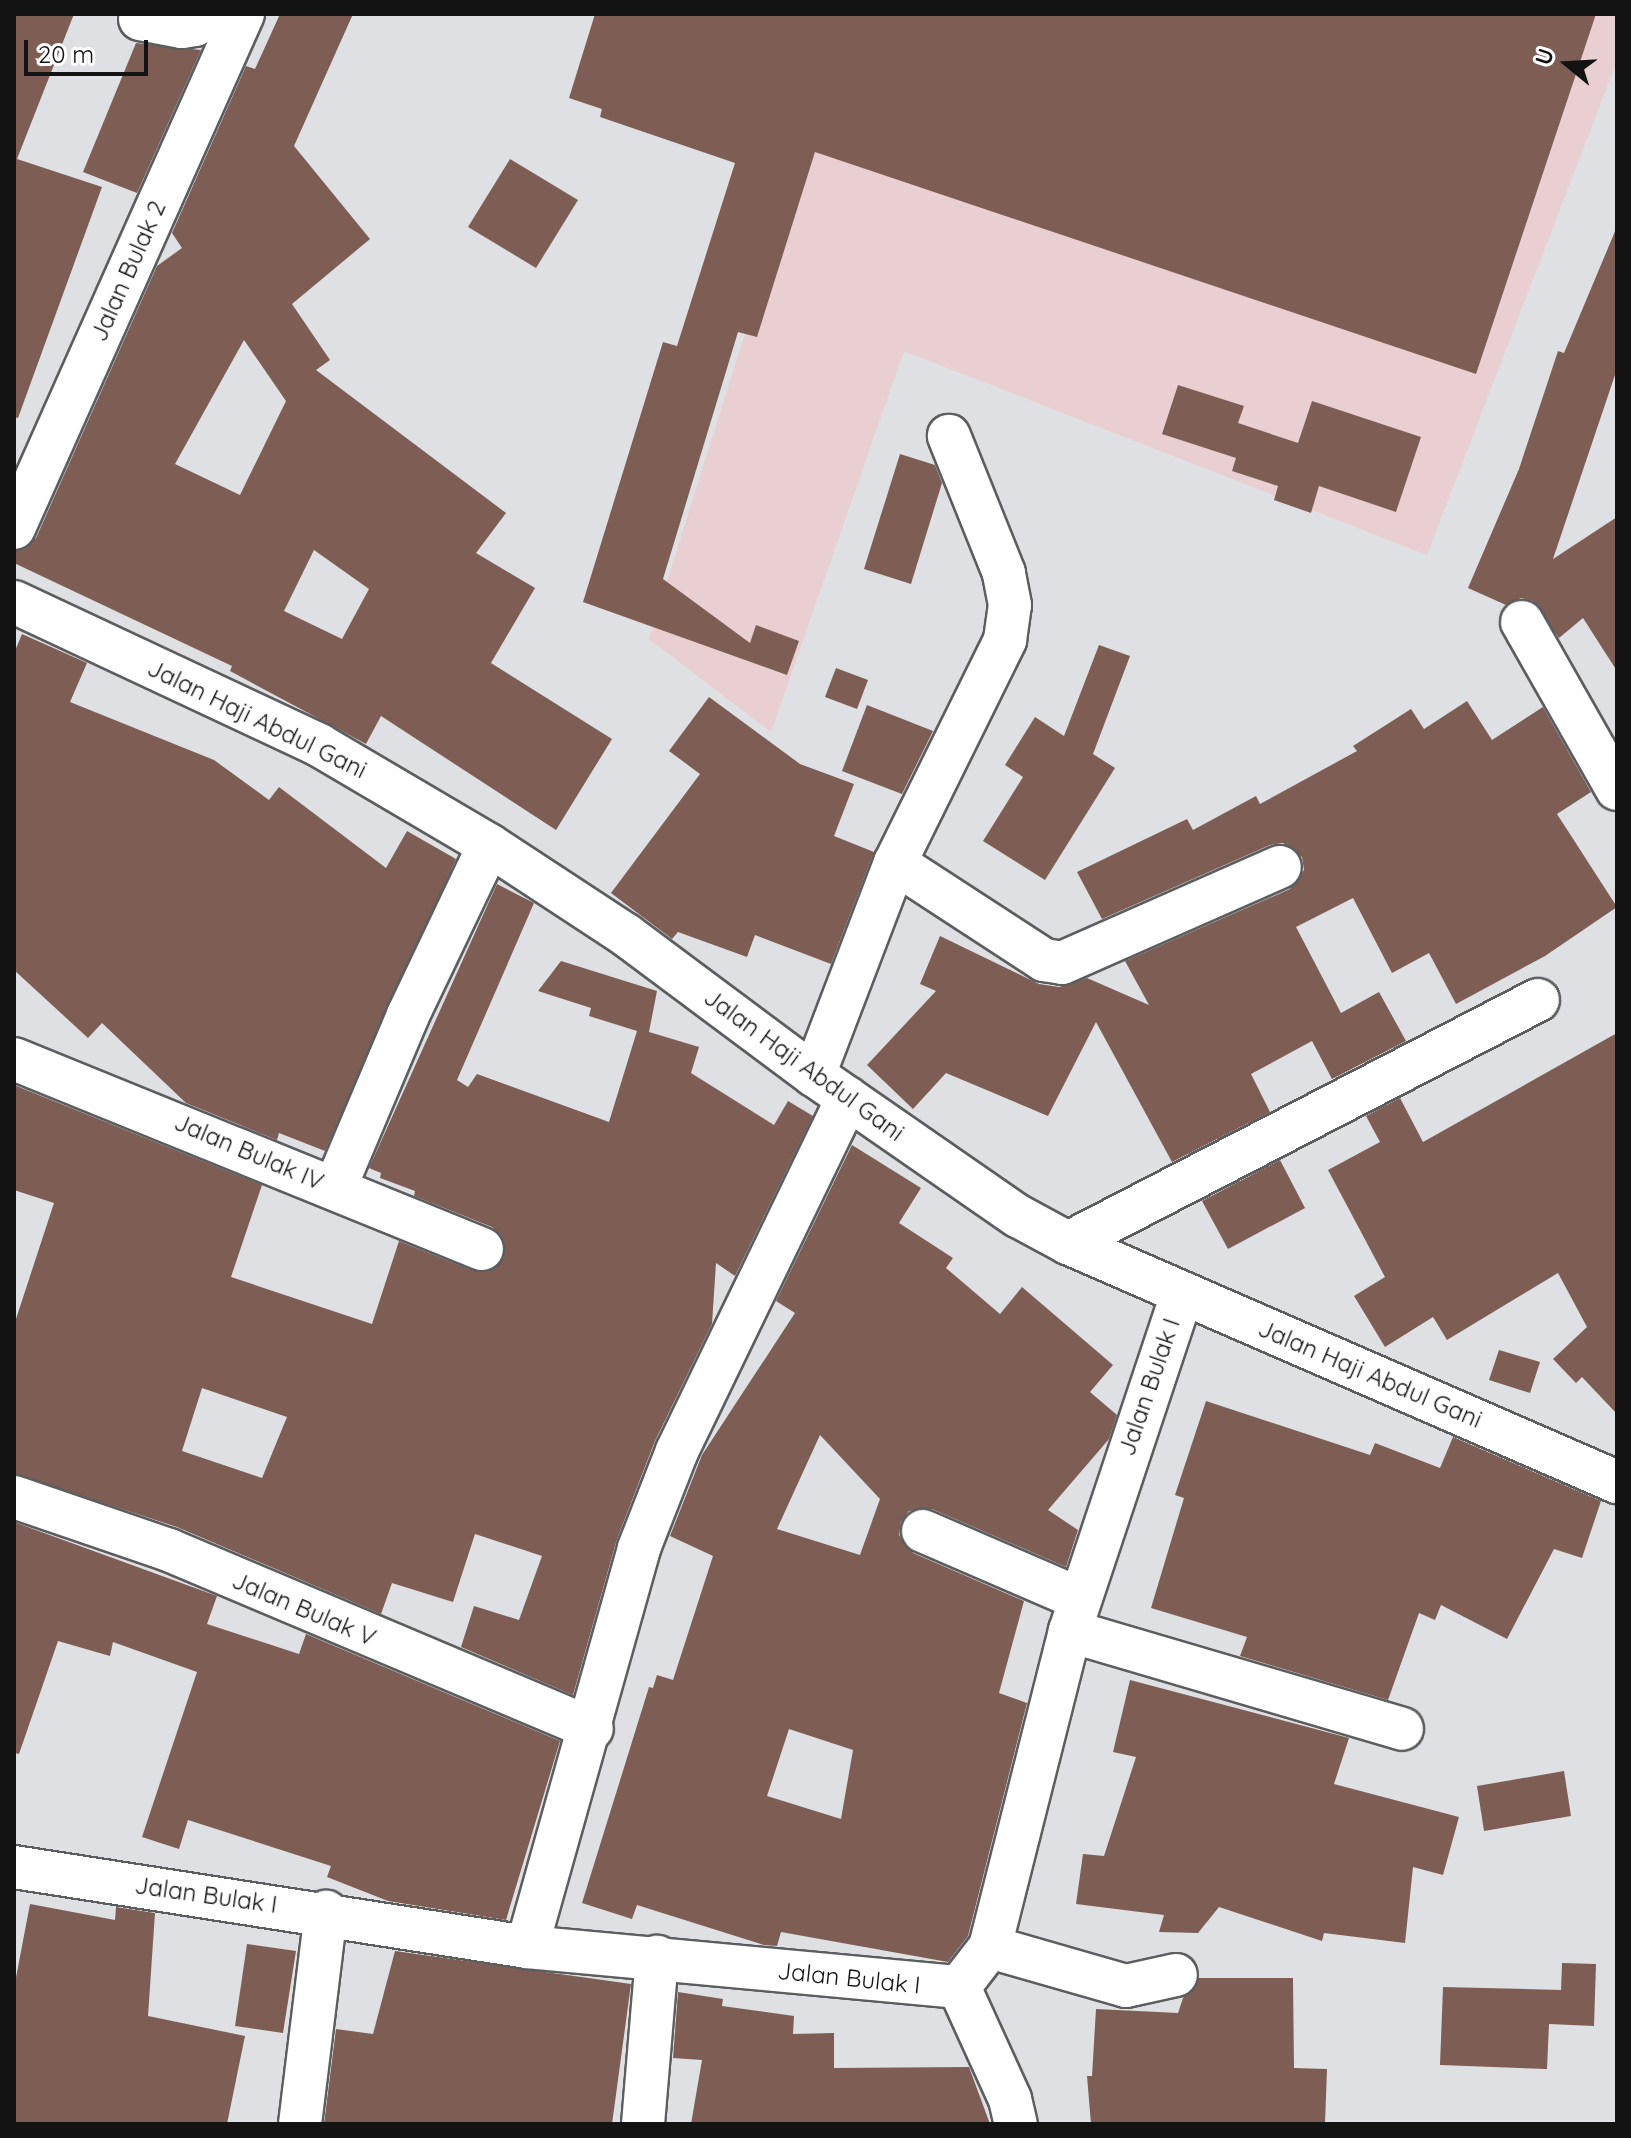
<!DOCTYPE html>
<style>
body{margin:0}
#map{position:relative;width:1631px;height:2138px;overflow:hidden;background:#dee0e3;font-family:Quicksand,sans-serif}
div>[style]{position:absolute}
.industrial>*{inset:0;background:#e9cfd1}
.building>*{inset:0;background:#7e5e54}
.roads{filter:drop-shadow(2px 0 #5b5d5f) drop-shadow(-2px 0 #5b5d5f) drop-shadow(0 2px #5b5d5f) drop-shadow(0 -2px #5b5d5f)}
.minor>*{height:42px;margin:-21px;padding:0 21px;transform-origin:21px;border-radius:21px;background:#fff}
span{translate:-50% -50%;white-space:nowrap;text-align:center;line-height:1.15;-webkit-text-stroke:7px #fff;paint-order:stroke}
.street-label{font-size:24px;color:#131314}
.frame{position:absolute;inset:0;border:16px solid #131314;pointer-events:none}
.north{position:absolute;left:1527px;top:24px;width:80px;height:80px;-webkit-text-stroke:6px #fff;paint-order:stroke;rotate:288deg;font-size:22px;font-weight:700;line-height:32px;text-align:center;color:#131314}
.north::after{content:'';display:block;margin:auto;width:28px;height:36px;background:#131314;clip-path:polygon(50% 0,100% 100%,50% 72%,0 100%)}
.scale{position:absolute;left:24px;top:40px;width:124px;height:36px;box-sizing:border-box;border:4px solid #131314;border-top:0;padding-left:10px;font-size:24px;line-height:28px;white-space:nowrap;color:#131314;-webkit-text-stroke:6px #fff;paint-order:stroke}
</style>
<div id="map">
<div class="industrial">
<i style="clip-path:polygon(622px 14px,1617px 14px,1617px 61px,1427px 555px,904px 351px,771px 732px,649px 639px,816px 107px)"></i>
</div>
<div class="building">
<i style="clip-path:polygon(14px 14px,74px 14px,17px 159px,102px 187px,18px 418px,14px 417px)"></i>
<i style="clip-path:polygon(evenodd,280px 14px,353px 14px,294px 146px,370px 239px,292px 304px,330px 360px,316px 370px,506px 513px,476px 553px,535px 588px,491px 663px,612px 739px,556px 830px,381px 716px,366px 744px,230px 671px,232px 666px,14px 563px,14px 552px,36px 538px,157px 266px,182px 248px,172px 233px,246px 66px,255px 69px,280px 14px,244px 340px,286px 401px,240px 495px,175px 464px,244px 340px,280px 14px,314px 550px,369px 589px,342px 639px,284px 611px,314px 550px)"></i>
<i style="clip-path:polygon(595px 14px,1596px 14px,1476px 374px,815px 152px,757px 337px,738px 332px,663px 579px,750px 643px,756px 625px,799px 641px,787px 675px,583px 602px,663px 342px,677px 346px,735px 163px,600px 117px,602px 109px,569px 98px)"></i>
<i style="clip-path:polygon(136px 43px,201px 50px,137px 193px,83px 172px)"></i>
<i style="clip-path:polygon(510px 159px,578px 200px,536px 268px,468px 227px)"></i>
<i style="clip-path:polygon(1616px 229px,1617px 369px,1553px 559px,1617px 517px,1617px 671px,1583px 618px,1559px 638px,1533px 601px,1521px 598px,1506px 605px,1468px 588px,1519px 469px,1558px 351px,1564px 353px)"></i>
<i style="clip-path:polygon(1178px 385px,1244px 406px,1238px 423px,1298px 443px,1312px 401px,1421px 437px,1396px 512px,1319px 486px,1311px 513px,1274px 500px,1278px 486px,1232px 471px,1236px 458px,1162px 434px)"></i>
<i style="clip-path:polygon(900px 454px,935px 465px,942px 483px,911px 584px,864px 569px)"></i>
<i style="clip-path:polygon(22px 634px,87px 663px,70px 702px,214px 760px,269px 800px,279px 787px,386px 868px,407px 831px,456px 859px,325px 1151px,279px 1133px,277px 1140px,186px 1103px,102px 1023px,88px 1038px,14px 970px,14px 653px)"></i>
<i style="clip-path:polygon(1099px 645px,1130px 656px,1093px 754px,1115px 768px,1045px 880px,983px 841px,1023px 777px,1005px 765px,1035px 717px,1064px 736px)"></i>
<i style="clip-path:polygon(836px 668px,868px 680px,857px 709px,825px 697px)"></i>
<i style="clip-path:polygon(709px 697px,800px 764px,854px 784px,834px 836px,874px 852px,831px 964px,755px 935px,747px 957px,678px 932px,672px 939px,611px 893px,700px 774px,669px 751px)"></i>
<i style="clip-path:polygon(1467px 701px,1492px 740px,1543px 707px,1591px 792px,1557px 814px,1617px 907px,1545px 956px,1456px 1004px,1429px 953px,1392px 973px,1353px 898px,1296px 927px,1341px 1013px,1379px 992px,1406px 1041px,1332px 1079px,1312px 1041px,1251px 1074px,1270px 1112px,1172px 1162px,1096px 1022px,1048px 1116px,946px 1073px,913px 1109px,867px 1065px,936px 991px,920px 984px,940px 936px,1039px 984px,1059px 987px,1087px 978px,1149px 1005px,1125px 961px,1290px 889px,1304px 870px,1302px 857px,1283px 843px,1270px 845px,1102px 919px,1077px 872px,1187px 819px,1193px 830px,1256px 796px,1260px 804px,1357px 751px,1353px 746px,1411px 709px,1424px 729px)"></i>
<i style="clip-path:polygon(867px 705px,933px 731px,902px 794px,842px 771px)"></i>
<i style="clip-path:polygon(evenodd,497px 884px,534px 903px,457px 1080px,468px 1087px,477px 1074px,609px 1122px,637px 1031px,589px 1016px,591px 1008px,538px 991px,561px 961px,657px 991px,649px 1032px,699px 1047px,691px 1073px,774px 1125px,788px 1101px,813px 1116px,735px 1276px,716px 1263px,712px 1324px,655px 1441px,617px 1539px,573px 1695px,461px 1647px,474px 1606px,519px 1620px,542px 1556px,475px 1534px,453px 1602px,392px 1583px,381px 1614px,177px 1527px,14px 1474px,14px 1325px,54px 1203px,14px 1190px,14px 1085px,262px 1185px,231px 1277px,372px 1324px,399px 1241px,474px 1271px,496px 1268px,504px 1257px,501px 1235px,492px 1227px,414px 1196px,415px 1191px,380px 1178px,381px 1173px,369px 1168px,497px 884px,202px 1388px,287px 1417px,262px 1478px,182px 1451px,202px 1388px)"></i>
<i style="clip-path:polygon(1617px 1033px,1617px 1414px,1582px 1377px,1576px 1383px,1553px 1359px,1587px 1327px,1558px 1273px,1447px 1340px,1433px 1317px,1385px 1347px,1354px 1296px,1385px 1277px,1328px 1170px,1380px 1142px,1366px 1116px,1400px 1098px,1423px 1142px)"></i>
<i style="clip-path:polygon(evenodd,852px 1145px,921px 1188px,899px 1223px,953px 1258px,946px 1268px,1000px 1314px,1022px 1287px,1113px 1365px,1090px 1392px,1117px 1415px,1109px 1439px,1048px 1510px,1078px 1530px,1066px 1567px,932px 1509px,909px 1511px,901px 1522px,899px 1535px,913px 1553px,1024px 1601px,999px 1693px,1027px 1703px,968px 1936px,948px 1962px,781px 1932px,777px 1946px,764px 1945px,637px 1905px,632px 1919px,582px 1903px,649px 1687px,653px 1688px,657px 1675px,673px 1680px,713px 1556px,670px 1536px,702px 1455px,795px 1313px,776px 1301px,852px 1145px,820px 1435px,880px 1499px,860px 1555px,777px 1529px,820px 1435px,852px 1145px,789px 1729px,853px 1750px,841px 1819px,767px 1796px,789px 1729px)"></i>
<i style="clip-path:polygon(1280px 1160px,1305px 1208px,1228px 1249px,1202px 1201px)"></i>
<i style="clip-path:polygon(1499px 1350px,1540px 1362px,1530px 1393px,1489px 1380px)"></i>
<i style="clip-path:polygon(1206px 1401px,1370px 1455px,1375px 1443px,1440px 1468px,1453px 1437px,1601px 1501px,1582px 1558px,1554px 1549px,1507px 1639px,1441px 1605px,1435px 1620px,1419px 1613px,1388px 1700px,1240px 1656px,1247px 1637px,1151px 1608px,1184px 1498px,1175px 1495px)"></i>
<i style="clip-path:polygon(14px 1522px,217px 1596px,207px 1624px,299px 1654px,306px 1634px,560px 1741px,506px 1920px,388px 1901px,327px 1877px,331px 1866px,188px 1820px,179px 1849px,142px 1837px,197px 1672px,113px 1642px,110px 1656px,58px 1641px,19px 1754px,14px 1753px)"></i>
<i style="clip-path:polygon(1130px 1680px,1349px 1738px,1334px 1784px,1459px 1817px,1443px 1875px,1413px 1867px,1405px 1943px,1324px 1933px,1322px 1941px,1219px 1907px,1198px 1933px,1159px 1932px,1164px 1915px,1076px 1904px,1083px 1854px,1104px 1856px,1136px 1757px,1113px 1752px)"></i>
<i style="clip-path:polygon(1564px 1771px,1571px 1816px,1484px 1831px,1477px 1786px)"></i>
<i style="clip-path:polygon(30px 1904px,115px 1920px,116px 1907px,155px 1913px,148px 2016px,245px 2036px,227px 2124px,14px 2124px,14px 1988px)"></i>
<i style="clip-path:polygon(247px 1944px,296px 1951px,283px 2033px,235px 2026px)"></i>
<i style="clip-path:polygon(395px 1951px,631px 1984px,612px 2124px,324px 2124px,336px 2029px,373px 2034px)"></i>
<i style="clip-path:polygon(1562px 1963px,1596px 1964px,1594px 2026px,1549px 2024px,1547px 2069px,1440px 2065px,1443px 1987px,1561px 1990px)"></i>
<i style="clip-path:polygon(1199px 1978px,1293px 1978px,1294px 2068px,1327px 2069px,1325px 2124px,1091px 2124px,1087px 2076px,1092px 2076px,1096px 2009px,1178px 2013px,1183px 1998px)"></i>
<i style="clip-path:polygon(678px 1992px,723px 1999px,722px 2006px,794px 2016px,793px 2034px,834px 2033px,834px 2068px,969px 2067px,990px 2124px,691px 2124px,702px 2060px,673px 2058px)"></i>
</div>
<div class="roads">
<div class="minor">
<i style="left:140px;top:19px;width:43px;rotate:10.8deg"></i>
<i style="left:182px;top:27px;width:13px;rotate:-9deg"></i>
<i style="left:195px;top:25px;width:14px;rotate:-54deg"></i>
<i style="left:14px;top:528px;width:563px;rotate:-65.99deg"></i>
<i style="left:14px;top:602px;width:337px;rotate:25.1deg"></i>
<i style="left:319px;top:745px;width:197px;rotate:30.5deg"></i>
<i style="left:489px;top:845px;width:164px;rotate:33.3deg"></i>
<i style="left:626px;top:935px;width:234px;rotate:36.7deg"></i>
<i style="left:814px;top:1075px;width:248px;rotate:34.7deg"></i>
<i style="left:1018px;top:1216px;width:57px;rotate:28.4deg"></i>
<i style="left:1068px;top:1243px;width:599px;rotate:23.53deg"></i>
<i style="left:1522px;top:622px;width:192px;rotate:60.4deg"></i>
<i style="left:895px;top:863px;width:178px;rotate:33.1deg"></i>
<i style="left:1044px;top:960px;width:18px;rotate:9deg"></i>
<i style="left:1062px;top:963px;width:238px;rotate:-23.8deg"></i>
<i style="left:14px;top:1059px;width:505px;rotate:22.1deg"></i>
<i style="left:814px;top:1075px;width:227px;rotate:-69.1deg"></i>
<i style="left:895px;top:863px;width:249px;rotate:-63.7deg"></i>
<i style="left:1005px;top:640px;width:35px;rotate:-82deg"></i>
<i style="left:1010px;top:605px;width:33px;rotate:-101deg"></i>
<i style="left:1004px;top:573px;width:148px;rotate:-111.9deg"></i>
<i style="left:335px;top:1188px;width:188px;rotate:-67.1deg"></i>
<i style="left:408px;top:1015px;width:188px;rotate:-64.5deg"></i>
<i style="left:1068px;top:1243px;width:529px;rotate:-27.34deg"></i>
<i style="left:14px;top:1497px;width:164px;rotate:18.9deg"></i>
<i style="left:169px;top:1550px;width:459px;rotate:22.9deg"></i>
<i style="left:923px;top:1531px;width:171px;rotate:23.4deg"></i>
<i style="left:1070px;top:1631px;width:346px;rotate:16.4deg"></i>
<i style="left:14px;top:1867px;width:519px;rotate:8.86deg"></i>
<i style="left:527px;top:1947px;width:434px;rotate:5.3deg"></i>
<i style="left:959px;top:1987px;width:51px;rotate:-52.2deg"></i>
<i style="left:990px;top:1947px;width:326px;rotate:-75.8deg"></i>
<i style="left:1070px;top:1631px;width:354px;rotate:-71.6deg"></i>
<i style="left:527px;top:1947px;width:414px;rotate:-74.3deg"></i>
<i style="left:639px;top:1548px;width:104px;rotate:-68.6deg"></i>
<i style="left:677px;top:1451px;width:392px;rotate:-64.2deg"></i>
<i style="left:990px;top:1947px;width:141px;rotate:16deg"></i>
<i style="left:1126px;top:1986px;width:51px;rotate:-12.4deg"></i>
<i style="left:959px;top:1987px;width:123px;rotate:65.5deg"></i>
<i style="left:1010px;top:2099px;width:26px;rotate:77deg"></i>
<i style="left:300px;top:2124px;width:214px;rotate:-83deg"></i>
<i style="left:643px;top:2124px;width:168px;rotate:-85.2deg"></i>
</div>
</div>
<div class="street-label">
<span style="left:128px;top:271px;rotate:-66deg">Jalan Bulak 2</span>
<span style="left:257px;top:719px;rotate:26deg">Jalan Haji Abdul Gani</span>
<span style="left:804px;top:1065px;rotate:36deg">Jalan Haji Abdul Gani</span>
<span style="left:249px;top:1152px;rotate:23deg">Jalan Bulak IV</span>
<span style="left:1370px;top:1374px;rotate:23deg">Jalan Haji Abdul Gani</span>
<span style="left:1149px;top:1387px;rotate:-71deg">Jalan Bulak I</span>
<span style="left:304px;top:1609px;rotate:23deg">Jalan Bulak V</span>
<span style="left:206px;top:1895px;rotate:8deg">Jalan Bulak I</span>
<span style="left:849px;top:1978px;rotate:6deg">Jalan Bulak I</span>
</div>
<div class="frame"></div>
<div class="north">U</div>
<div class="scale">20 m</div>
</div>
